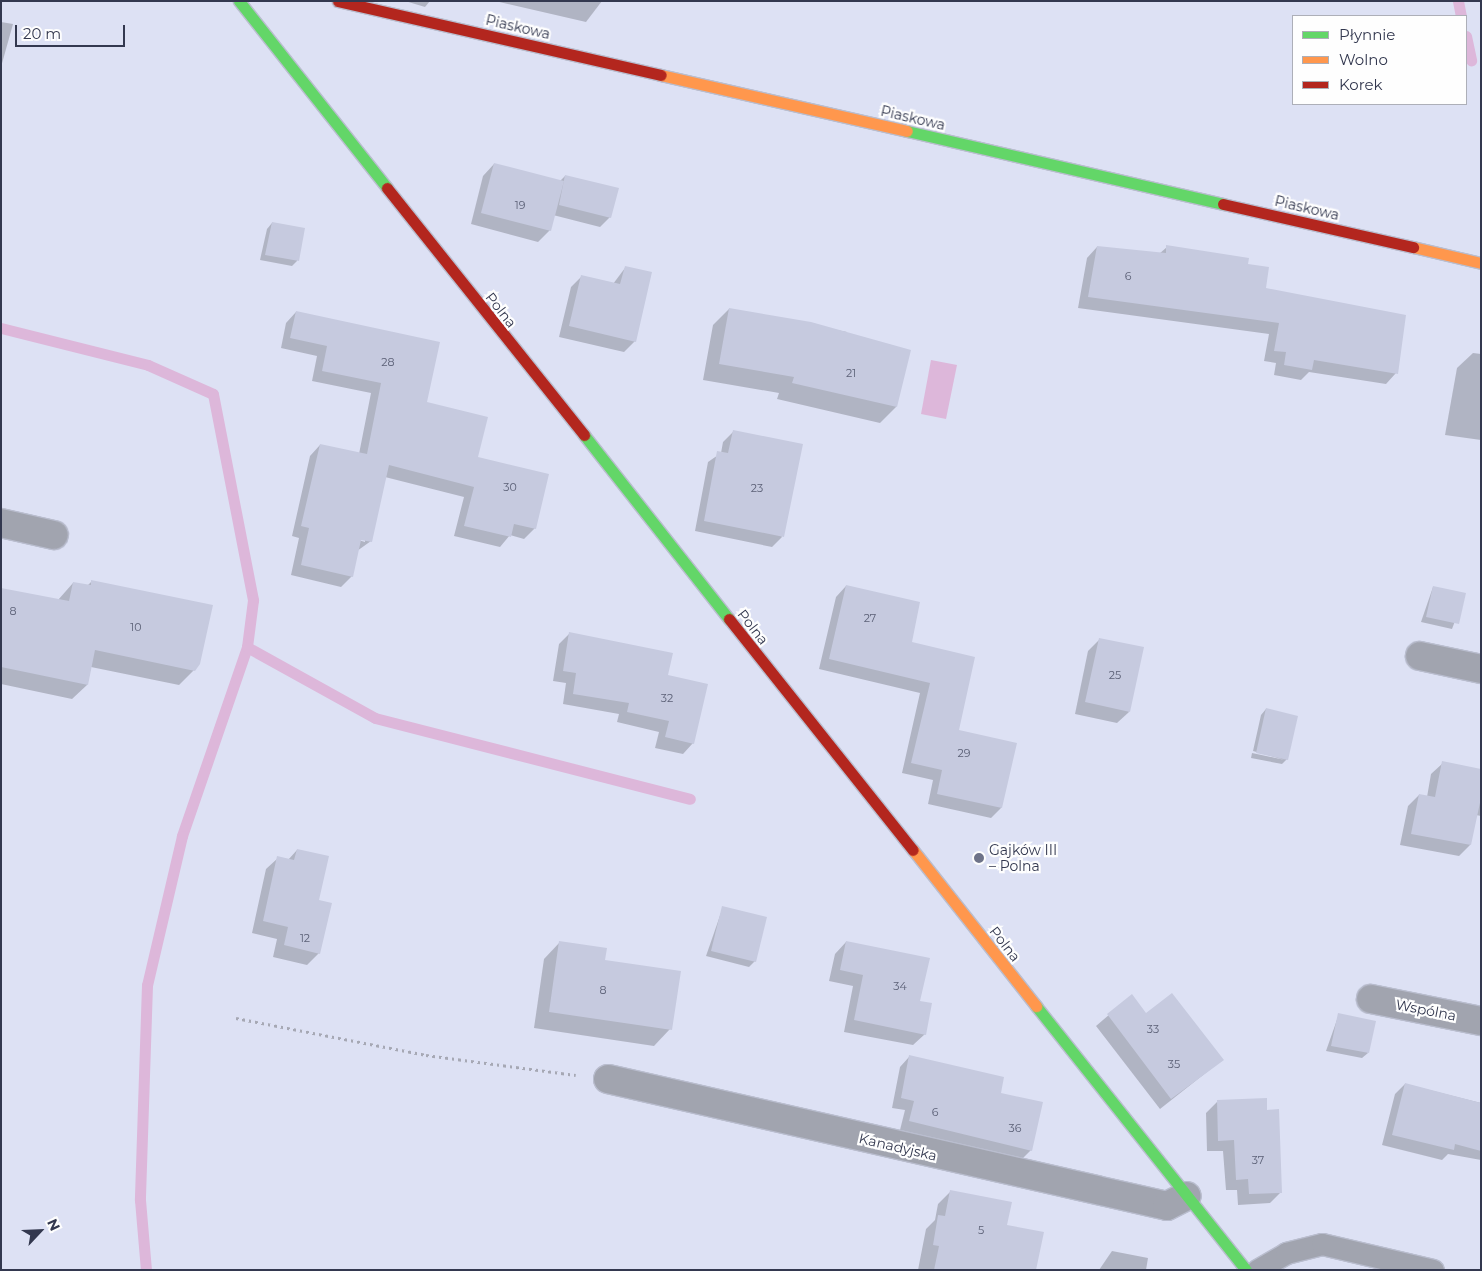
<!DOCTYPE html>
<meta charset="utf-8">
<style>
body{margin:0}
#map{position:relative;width:1482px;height:1271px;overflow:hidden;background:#dde1f4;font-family:Montserrat,sans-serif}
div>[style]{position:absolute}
.water>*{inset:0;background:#ddb7da}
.shadow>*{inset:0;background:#0003}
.stream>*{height:11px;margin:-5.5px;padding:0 5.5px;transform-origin:5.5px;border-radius:5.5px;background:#ddb7da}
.building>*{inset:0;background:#c6cadf}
.path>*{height:3px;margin-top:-1.5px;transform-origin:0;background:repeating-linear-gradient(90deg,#a6a8b4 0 2.5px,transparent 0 6.5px)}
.roads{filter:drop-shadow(1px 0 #b9bdce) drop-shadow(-1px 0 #b9bdce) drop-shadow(0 1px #b9bdce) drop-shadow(0 -1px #b9bdce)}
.lane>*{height:21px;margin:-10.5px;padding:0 10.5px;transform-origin:10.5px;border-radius:10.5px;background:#a1a4af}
.street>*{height:28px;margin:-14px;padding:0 14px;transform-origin:14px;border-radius:14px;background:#a1a4af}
.fast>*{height:11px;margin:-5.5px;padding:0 5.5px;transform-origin:5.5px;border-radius:5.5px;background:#63d668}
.slow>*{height:11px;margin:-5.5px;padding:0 5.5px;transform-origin:5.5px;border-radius:5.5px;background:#ff974d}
.jam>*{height:11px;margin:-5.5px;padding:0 5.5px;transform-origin:5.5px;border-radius:5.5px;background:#b3261e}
.dots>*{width:14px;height:14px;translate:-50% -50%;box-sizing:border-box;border:2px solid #fefefe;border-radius:50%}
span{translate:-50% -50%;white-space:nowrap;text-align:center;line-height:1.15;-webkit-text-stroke:4.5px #fefefe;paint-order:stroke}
.number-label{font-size:11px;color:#5b6076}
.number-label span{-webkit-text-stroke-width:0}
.street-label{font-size:14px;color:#33384f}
.poi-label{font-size:14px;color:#33384f}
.left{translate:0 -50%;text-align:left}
.frame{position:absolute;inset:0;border:2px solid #33384f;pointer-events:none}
.legend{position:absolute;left:1292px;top:15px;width:175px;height:90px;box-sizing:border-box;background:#fefefe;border:1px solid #adafb8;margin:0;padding:6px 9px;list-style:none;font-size:15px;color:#33384f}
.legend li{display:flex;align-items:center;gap:10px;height:25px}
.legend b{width:25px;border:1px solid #adafb8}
.north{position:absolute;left:15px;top:1206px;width:50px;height:50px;-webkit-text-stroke:4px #fefefe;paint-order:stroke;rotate:65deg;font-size:14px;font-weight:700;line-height:20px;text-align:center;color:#33384f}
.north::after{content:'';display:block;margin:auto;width:18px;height:22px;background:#33384f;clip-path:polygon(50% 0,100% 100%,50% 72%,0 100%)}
.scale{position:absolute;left:15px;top:25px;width:110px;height:22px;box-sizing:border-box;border:2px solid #33384f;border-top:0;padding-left:6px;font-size:15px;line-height:18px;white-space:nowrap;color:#33384f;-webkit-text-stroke:4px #fefefe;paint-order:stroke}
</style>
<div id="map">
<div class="water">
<i style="clip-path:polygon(931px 360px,957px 365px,946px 419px,921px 414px)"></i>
</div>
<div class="shadow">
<i style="clip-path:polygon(405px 1px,430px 1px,425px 7px)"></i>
<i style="clip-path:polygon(495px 1px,602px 1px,586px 22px)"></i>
<i style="clip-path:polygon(1px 22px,13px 24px,1px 67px)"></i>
<i style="clip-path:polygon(494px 164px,560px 181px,565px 176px,610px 217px,600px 227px,553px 215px,550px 230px,538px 242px,471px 224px,483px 176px)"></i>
<i style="clip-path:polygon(272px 223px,304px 229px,297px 261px,292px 266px,260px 260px,267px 229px)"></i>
<i style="clip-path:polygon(1097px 247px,1159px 254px,1167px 247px,1247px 265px,1265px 289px,1396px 373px,1386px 384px,1309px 372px,1301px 380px,1274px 375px,1276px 363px,1264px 361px,1269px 334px,1078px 308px,1087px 258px)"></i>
<i style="clip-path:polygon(625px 268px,635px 341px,624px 352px,559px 337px,571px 287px,582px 276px,613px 284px)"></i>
<i style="clip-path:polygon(729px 309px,847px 332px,846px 337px,909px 351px,896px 407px,880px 423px,777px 399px,779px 393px,703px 380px,713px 325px)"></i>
<i style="clip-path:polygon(evenodd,296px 312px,425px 403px,535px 528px,524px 539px,510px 535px,500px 547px,454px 536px,464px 497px,385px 477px,371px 541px,357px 551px,352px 576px,341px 587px,291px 575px,299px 538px,292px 536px,310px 456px,320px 445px,359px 454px,371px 393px,312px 381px,317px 356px,281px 348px,286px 323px,296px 312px,355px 539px,365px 539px,365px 542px,355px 539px)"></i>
<i style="clip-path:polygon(1473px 353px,1481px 354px,1481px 440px,1445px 435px,1457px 368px)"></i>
<i style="clip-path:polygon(733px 432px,782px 537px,772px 547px,695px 531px,708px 462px,721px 453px,723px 442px)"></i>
<i style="clip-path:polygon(92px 581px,194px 670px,179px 685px,91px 667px,87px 685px,72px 699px,1px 684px,1px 589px,58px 600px,73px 583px,87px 586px)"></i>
<i style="clip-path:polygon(846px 586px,910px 643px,958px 731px,1015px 744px,1001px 808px,991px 818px,928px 804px,933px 780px,902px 773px,920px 693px,819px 669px,836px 597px)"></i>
<i style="clip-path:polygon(1433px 587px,1465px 594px,1452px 629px,1421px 622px)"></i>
<i style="clip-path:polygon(569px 634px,667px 676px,693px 743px,683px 754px,655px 748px,659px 732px,617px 722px,619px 714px,563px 704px,566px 683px,553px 681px,559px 644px)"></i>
<i style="clip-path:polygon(1100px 639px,1129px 712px,1117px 723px,1075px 714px,1088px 651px)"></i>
<i style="clip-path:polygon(1266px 709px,1287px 759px,1282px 764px,1251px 758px,1252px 753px,1285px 760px,1253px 751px,1261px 715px)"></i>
<i style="clip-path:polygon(1443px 763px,1481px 770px,1481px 816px,1476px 815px,1470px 845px,1459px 856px,1400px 845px,1408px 806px,1419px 795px,1427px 797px,1431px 774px)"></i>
<i style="clip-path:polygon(297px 850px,317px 901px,319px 953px,307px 965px,273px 957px,277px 939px,252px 933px,266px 869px,278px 858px,288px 860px)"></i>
<i style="clip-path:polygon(723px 907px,755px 961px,749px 967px,706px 956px)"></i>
<i style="clip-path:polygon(560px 942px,670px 1029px,654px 1046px,534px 1028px,544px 959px)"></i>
<i style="clip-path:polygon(846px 942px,919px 1002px,925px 1034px,913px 1045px,844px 1032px,853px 986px,829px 981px,835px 954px)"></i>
<i style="clip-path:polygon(1131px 996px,1145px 1015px,1222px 1060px,1160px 1109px,1096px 1026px)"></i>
<i style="clip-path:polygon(1339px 1014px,1368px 1053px,1362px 1058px,1326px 1051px)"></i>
<i style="clip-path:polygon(909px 1057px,999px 1094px,1031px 1150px,1021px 1160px,900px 1130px,905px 1110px,892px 1108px,900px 1067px)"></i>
<i style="clip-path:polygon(1405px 1084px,1481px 1103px,1481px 1160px,1448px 1154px,1442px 1160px,1382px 1145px,1395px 1094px)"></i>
<i style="clip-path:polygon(1217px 1102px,1266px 1112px,1281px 1192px,1270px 1203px,1238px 1205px,1237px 1190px,1226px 1190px,1223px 1151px,1207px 1151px,1206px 1113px)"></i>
<i style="clip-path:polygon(951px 1191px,1006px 1226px,1035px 1270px,918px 1270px,926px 1229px,935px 1220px,938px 1204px)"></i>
<i style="clip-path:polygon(1112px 1251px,1148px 1258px,1146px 1270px,1099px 1270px)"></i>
</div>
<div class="stream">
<i style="left:1458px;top:1px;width:15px;rotate:79deg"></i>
<i style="left:1466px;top:36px;width:25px;rotate:78deg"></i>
<i style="left:1px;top:328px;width:152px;rotate:14.1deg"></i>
<i style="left:148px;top:365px;width:71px;rotate:24deg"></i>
<i style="left:213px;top:394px;width:210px;rotate:79deg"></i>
<i style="left:253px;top:600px;width:47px;rotate:97.3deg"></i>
<i style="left:247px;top:647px;width:200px;rotate:109deg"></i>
<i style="left:182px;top:836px;width:153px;rotate:103.2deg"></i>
<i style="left:147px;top:985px;width:215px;rotate:91.9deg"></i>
<i style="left:140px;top:1200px;width:70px;rotate:85.1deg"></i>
<i style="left:247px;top:647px;width:146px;rotate:29deg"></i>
<i style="left:375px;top:718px;width:325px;rotate:14.4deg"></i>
</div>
<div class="building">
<i style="clip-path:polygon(494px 163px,564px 181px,551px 231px,481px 213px)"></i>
<i style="clip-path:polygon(565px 175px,619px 188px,611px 218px,559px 205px)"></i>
<i style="clip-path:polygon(272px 222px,305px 228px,299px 261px,265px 255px)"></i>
<i style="clip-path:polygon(1166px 245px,1249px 258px,1248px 264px,1269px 267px,1266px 288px,1406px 315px,1398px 374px,1314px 360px,1312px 370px,1284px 365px,1286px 352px,1274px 351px,1279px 323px,1088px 297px,1097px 246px,1166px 253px)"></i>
<i style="clip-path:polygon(625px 266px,652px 272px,636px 342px,569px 326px,581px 275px,620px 284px)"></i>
<i style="clip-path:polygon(729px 308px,811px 322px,911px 350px,897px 407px,792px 383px,794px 377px,719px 364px)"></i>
<i style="clip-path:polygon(296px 311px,440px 342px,427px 402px,488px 417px,478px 457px,549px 474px,536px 529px,514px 524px,511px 537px,464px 526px,474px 487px,389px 465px,372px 542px,361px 540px,353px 577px,301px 565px,309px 528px,301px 526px,320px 444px,367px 454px,381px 383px,322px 371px,327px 346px,290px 338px)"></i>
<i style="clip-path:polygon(733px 430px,803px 444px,784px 537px,704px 521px,717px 451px,728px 453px)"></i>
<i style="clip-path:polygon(91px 580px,213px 605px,200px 664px,195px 671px,95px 650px,88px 685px,1px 667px,1px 588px,69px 601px,73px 582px,91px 585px)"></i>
<i style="clip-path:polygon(846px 585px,920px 602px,912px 642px,975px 657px,959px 730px,1017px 743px,1002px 808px,937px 794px,942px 770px,911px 763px,930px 683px,829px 659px)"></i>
<i style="clip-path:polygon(1433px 586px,1466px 593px,1459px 624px,1426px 617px)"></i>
<i style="clip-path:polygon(569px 632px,673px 653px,668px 675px,708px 684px,694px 744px,665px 737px,669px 721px,627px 712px,629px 703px,573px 694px,576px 673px,563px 671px)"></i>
<i style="clip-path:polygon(1099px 638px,1144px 647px,1130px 712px,1085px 702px)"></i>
<i style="clip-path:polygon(1266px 708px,1298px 716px,1288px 760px,1256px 753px)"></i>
<i style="clip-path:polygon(1442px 761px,1481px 769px,1481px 798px,1471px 845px,1411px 834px,1419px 794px,1435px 797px)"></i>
<i style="clip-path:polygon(297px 849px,329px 856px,319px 900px,332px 903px,320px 954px,284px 945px,288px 927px,263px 921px,277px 856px,294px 860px)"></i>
<i style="clip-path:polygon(722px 906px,767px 917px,756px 962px,711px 951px)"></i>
<i style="clip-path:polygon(559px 941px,607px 948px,605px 960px,681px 971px,672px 1030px,549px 1012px)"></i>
<i style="clip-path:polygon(846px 941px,930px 958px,920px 1001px,932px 1003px,926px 1035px,854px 1020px,863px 975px,840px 970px)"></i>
<i style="clip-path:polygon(1172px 993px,1224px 1060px,1171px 1099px,1107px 1014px,1132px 994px,1146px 1013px)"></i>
<i style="clip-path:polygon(1338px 1013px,1376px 1021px,1369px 1053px,1331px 1046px)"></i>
<i style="clip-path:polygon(909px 1055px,1004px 1077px,1001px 1093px,1043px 1102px,1032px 1151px,909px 1121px,914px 1101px,901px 1098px)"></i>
<i style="clip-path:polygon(1405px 1083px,1481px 1103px,1481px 1151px,1455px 1144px,1454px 1150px,1392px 1135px)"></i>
<i style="clip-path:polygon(1267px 1098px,1267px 1110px,1279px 1109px,1282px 1193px,1249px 1194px,1248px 1179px,1236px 1180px,1234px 1140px,1218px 1141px,1217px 1100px)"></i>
<i style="clip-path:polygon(950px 1190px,1012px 1202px,1007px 1225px,1044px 1232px,1036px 1270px,934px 1270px,939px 1246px,933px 1245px,938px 1215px,945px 1216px)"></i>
</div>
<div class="path">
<i style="left:236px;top:1018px;width:194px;rotate:11deg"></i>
<i style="left:426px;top:1055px;width:151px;rotate:7.6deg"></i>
</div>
<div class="roads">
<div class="lane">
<i style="left:1257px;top:1270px;width:34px;rotate:-30deg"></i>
<i style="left:1286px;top:1253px;width:37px;rotate:-14deg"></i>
<i style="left:1322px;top:1244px;width:114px;rotate:13.2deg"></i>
</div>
<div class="street">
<i style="left:1px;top:523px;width:54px;rotate:12.8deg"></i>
<i style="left:1420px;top:656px;width:62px;rotate:12deg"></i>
<i style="left:1371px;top:999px;width:112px;rotate:11.3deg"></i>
<i style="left:608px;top:1079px;width:573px;rotate:12.8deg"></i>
<i style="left:1167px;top:1206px;width:22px;rotate:-27deg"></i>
</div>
<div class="fast">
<i style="left:239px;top:1px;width:238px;rotate:51.6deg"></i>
<i style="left:907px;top:131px;width:324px;rotate:13deg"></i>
<i style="left:584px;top:435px;width:234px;rotate:51.8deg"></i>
<i style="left:1036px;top:1006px;width:337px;rotate:51.5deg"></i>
</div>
<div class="slow">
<i style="left:661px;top:75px;width:252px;rotate:12.8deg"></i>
<i style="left:1413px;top:247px;width:70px;rotate:13.2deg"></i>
<i style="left:913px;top:850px;width:199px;rotate:51.7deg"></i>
</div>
<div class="jam">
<i style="left:338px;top:1px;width:331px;rotate:12.9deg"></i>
<i style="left:387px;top:188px;width:316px;rotate:51.4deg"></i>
<i style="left:1223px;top:204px;width:195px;rotate:12.8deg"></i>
<i style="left:729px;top:619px;width:295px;rotate:51.5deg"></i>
</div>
</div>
<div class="dots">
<i style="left:979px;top:858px;background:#6e7389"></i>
</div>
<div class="number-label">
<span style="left:520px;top:205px">19</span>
<span style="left:1128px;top:276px">6</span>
<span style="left:388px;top:362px">28</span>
<span style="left:851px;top:373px">21</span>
<span style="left:510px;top:487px">30</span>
<span style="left:757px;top:488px">23</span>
<span style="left:13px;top:611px">8</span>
<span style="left:870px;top:618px">27</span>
<span style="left:136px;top:627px">10</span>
<span style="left:1115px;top:675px">25</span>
<span style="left:667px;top:698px">32</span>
<span style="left:964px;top:753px">29</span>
<span style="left:305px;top:938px">12</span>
<span style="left:900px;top:986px">34</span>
<span style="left:603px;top:990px">8</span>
<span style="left:1153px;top:1029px">33</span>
<span style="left:1174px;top:1064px">35</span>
<span style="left:935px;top:1112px">6</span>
<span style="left:1015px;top:1128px">36</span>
<span style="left:1258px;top:1160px">37</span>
<span style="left:981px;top:1230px">5</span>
</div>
<div class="street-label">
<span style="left:518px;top:27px;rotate:13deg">Piaskowa</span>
<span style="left:913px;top:118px;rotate:13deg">Piaskowa</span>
<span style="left:1307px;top:208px;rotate:13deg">Piaskowa</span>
<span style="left:501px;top:310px;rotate:52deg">Polna</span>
<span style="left:753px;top:627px;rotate:52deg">Polna</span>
<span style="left:1005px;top:944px;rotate:52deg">Polna</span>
<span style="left:1426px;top:1010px;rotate:11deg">Wspólna</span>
<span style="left:898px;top:1147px;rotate:13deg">Kanadyjska</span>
</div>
<div class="poi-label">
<span class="left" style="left:989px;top:858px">Gajków III<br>– Polna</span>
</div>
<div class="frame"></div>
<ul class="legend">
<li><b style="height:6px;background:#63d668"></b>Płynnie</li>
<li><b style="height:6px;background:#ff974d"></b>Wolno</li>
<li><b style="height:6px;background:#b3261e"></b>Korek</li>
</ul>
<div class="north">N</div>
<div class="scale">20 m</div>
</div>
